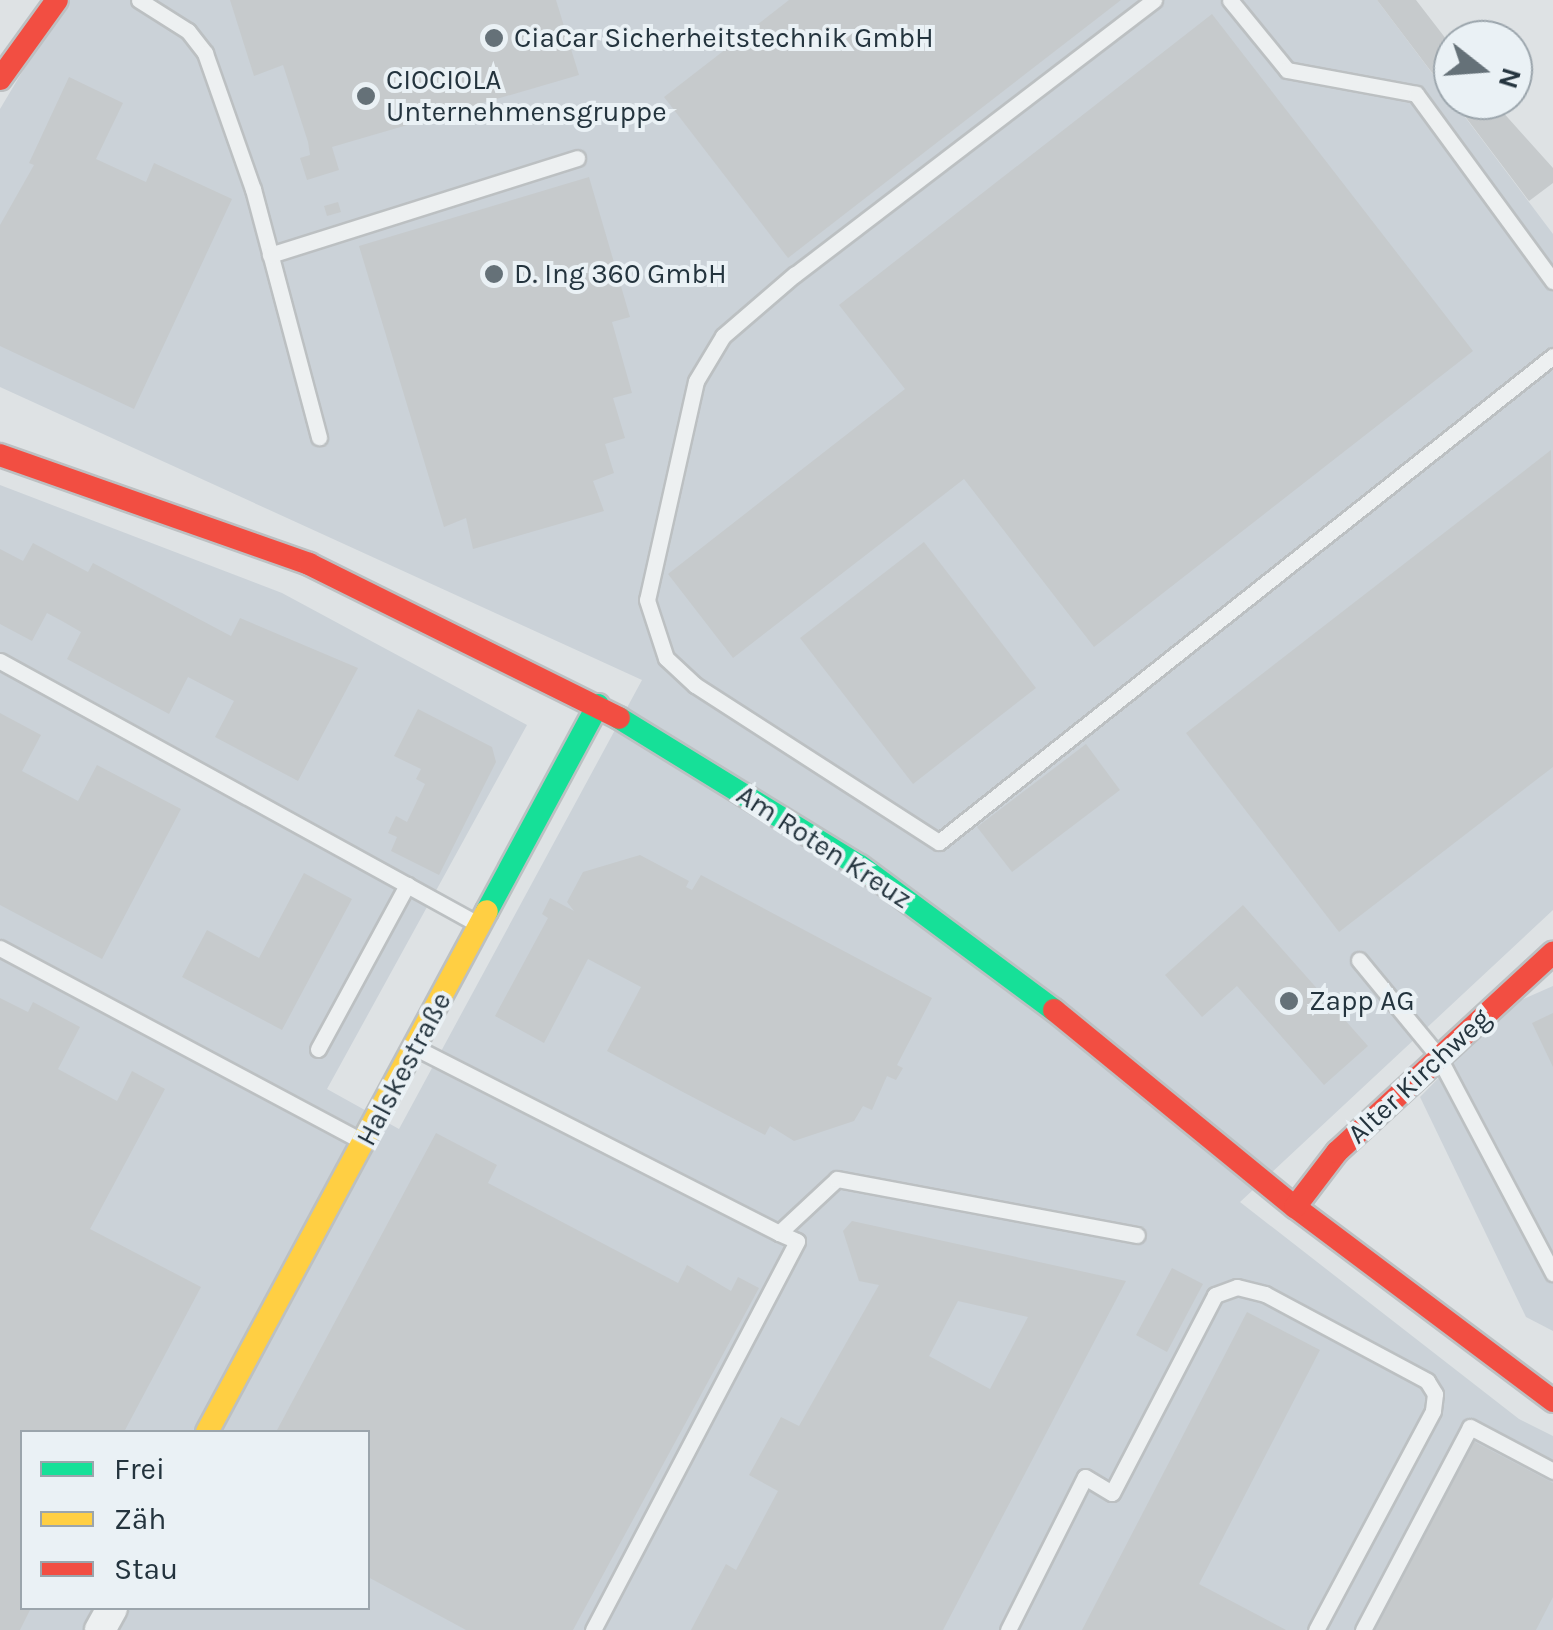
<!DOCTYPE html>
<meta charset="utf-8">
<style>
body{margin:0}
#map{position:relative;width:1553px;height:1630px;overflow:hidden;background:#dee2e4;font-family:Karla,sans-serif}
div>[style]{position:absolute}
.built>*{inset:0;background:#cbd2d8}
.building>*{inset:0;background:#c6cacc}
.roads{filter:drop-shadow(2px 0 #bcc0c2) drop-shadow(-2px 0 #bcc0c2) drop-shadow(0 2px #bcc0c2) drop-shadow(0 -2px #bcc0c2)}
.lane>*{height:15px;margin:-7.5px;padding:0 7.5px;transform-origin:7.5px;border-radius:7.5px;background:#edf0f1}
.street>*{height:30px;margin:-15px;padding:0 15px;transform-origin:15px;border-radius:15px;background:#edf0f1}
.fast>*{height:22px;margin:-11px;padding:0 11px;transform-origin:11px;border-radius:11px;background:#16e098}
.slow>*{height:22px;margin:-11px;padding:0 11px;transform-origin:11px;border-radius:11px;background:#ffcf43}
.jam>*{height:22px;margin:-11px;padding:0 11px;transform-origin:11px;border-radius:11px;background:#f24e42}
.dots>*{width:28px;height:28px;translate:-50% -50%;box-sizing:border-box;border:5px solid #eaf1f5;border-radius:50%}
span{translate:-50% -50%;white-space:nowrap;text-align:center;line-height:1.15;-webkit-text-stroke:8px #eaf1f5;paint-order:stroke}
.poi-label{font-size:28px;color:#24343e}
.left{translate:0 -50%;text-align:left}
.street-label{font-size:28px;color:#24343e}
.legend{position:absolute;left:20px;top:1430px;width:350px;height:180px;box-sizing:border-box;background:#eaf1f5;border:2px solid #9ba5ac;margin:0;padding:12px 18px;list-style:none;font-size:30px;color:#24343e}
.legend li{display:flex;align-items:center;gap:20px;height:50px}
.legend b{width:50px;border:2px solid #9ba5ac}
.north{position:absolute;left:1433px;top:20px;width:100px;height:100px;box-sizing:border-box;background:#eaf1f5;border:2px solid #9ba5ac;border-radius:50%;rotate:107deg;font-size:28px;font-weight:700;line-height:40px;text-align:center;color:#24343e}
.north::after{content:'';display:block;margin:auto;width:35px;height:45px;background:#657178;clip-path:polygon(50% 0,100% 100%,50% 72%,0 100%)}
</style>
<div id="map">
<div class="built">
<i style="clip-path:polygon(evenodd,65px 0,1377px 0,1553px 234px,1553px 910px,1240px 1202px,1519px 1419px,1553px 1436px,1553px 1630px,0 1630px,0 485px,282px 593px,527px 725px,327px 1089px,399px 1129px,642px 680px,0 387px,0 109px,65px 0,22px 1432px,368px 1432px,368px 1608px,22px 1608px,22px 1432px)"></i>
<i style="clip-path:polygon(1553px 986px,1553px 1331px,1526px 1317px,1420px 1097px,1510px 1005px)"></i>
</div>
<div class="building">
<i style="clip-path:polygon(230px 0,556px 0,579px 75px,332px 147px,339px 170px,307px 180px,300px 158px,310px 155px,308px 142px,283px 65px,254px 76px)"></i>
<i style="clip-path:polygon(789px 0,1121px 0,788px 258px,664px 97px)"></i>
<i style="clip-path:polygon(1377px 0,1416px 0,1453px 48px,1453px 100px,1492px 100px,1553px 168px,1553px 183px,1529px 201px)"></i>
<i style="clip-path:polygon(1212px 14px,1473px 351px,1094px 647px,964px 479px,733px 658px,668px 574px,905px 389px,839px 305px)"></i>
<i style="clip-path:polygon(69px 77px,123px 103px,96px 159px,146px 182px,154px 163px,232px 199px,134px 409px,0 346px,0 225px,34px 165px,29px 163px)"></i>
<i style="clip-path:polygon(589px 177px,630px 317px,612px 322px,632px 393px,613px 398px,625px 438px,605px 444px,614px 473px,593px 481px,604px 511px,473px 549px,466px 518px,444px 527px,359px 246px)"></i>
<i style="clip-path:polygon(338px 202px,341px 212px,327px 216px,324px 206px)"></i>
<i style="clip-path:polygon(1551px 450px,1553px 767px,1339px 932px,1186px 733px)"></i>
<i style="clip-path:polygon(924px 542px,1036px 688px,913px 784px,800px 638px)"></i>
<i style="clip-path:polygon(33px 543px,88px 572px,93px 563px,231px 636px,240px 618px,358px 668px,298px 781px,215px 737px,234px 701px,188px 677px,169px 714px,67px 659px,81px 632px,62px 621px,47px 613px,32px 641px,0 624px,0 549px,23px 561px)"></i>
<i style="clip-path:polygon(418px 709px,492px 747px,496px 762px,439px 875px,391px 851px,397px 837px,388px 833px,396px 816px,407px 822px,425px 784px,416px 779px,421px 769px,394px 756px)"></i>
<i style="clip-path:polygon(0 713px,41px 735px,22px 771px,78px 801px,97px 765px,181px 809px,102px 959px,0 905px)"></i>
<i style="clip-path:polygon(1086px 744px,1120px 790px,1012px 872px,977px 827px)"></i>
<i style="clip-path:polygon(640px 855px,689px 881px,686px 887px,692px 890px,701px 875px,932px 998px,897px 1065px,903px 1068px,896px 1080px,887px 1076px,872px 1110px,863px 1106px,854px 1121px,794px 1141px,770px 1126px,765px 1135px,681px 1091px,607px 1051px,641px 987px,588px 959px,544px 1043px,495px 1016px,548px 918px,542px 914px,550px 898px,574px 911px,567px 902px,583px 872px)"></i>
<i style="clip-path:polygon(304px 873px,352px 899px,282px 1030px,182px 977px,207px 930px,259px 958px)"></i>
<i style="clip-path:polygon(1243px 905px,1368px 1046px,1324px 1085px,1237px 986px,1202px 1017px,1165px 975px)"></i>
<i style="clip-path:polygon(0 998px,28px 1012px,33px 1002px,80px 1027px,58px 1069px,117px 1101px,132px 1071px,165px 1089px,90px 1229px,201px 1287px,124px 1432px,22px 1432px,22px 1608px,31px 1608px,20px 1630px,0 1630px)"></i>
<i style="clip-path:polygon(1553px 1013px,1553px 1067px,1532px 1023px)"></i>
<i style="clip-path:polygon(436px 1133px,497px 1165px,488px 1183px,678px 1283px,687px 1265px,731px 1291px,738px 1277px,759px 1288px,573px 1630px,466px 1630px,368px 1577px,368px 1432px,276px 1432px)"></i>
<i style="clip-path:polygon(evenodd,852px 1221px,1126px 1281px,943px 1630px,691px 1630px,726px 1564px,736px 1570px,778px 1491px,749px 1475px,781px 1417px,799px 1426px,879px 1285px,859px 1281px,843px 1231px,852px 1221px,958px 1301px,1028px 1317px,990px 1389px,929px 1356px,958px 1301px)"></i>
<i style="clip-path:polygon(1172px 1268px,1203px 1284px,1167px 1352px,1136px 1335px)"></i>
<i style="clip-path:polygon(1247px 1312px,1320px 1350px,1199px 1584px,1286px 1630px,1082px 1630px)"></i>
<i style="clip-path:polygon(1473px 1441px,1553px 1483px,1553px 1597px,1536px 1630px,1374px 1630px)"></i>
</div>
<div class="roads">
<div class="lane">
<i style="left:139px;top:0;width:58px;rotate:32.3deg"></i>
<i style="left:188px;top:31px;width:28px;rotate:52deg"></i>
<i style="left:205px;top:53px;width:144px;rotate:70.6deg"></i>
<i style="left:253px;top:189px;width:257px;rotate:75.1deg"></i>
<i style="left:1154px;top:0;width:452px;rotate:142.6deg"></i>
<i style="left:795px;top:274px;width:95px;rotate:139.3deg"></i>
<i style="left:723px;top:336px;width:52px;rotate:121deg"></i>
<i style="left:696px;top:381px;width:224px;rotate:102.6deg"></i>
<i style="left:647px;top:600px;width:61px;rotate:71.9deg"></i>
<i style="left:666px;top:658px;width:40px;rotate:43deg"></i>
<i style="left:695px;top:685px;width:290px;rotate:32.8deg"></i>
<i style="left:939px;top:842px;width:783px;rotate:-38.36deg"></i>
<i style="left:1230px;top:0;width:90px;rotate:50.8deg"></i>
<i style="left:1287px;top:70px;width:131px;rotate:10.5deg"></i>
<i style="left:1416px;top:94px;width:232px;rotate:53.8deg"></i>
<i style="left:270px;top:255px;width:322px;rotate:-17.5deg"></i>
<i style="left:0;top:661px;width:543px;rotate:28.83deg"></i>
<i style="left:0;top:948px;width:409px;rotate:28.1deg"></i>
<i style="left:1359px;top:960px;width:124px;rotate:50.5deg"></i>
<i style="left:1438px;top:1056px;width:246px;rotate:62.1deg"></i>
<i style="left:416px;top:1048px;width:407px;rotate:27deg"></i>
<i style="left:779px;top:1233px;width:79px;rotate:-43deg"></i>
<i style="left:837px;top:1179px;width:305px;rotate:10.6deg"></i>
<i style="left:318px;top:1049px;width:187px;rotate:-61.5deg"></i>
<i style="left:593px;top:1630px;width:439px;rotate:-62.3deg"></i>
<i style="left:797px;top:1241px;width:20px;rotate:-156deg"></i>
<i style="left:1008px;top:1630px;width:171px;rotate:-63.3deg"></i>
<i style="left:1085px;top:1477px;width:31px;rotate:31deg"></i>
<i style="left:1112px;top:1493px;width:223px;rotate:-62.5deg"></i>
<i style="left:1215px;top:1295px;width:23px;rotate:-20deg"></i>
<i style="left:1237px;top:1287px;width:29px;rotate:14deg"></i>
<i style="left:1265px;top:1294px;width:184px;rotate:28.2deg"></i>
<i style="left:1427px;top:1381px;width:15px;rotate:58deg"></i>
<i style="left:1435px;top:1394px;width:17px;rotate:97deg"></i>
<i style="left:1433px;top:1411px;width:248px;rotate:118.1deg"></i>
<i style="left:1363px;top:1630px;width:229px;rotate:-62.2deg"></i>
<i style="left:1470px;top:1427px;width:94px;rotate:27.9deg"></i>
</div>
<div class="street">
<i style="left:100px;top:1630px;width:25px;rotate:-61deg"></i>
</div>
<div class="fast">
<i style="left:619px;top:718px;width:283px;rotate:31.6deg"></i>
<i style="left:860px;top:866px;width:242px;rotate:36.6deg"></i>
<i style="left:487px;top:911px;width:234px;rotate:-61.7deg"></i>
</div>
<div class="slow">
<i style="left:207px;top:1432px;width:591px;rotate:-61.75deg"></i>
</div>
<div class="jam">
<i style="left:0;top:79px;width:97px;rotate:-54.2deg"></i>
<i style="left:0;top:455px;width:328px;rotate:19.4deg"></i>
<i style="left:309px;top:564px;width:346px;rotate:26.4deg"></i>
<i style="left:1054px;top:1010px;width:311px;rotate:39.3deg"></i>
<i style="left:1295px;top:1207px;width:323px;rotate:36.9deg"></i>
<i style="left:1295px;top:1207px;width:69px;rotate:-52.6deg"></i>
<i style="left:1337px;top:1152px;width:294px;rotate:-42.7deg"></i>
</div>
</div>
<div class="dots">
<i style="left:494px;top:38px;background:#657178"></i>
<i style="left:366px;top:96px;background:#657178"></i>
<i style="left:494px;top:274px;background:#657178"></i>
<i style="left:1289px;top:1001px;background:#657178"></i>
</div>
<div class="poi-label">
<span class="left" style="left:514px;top:38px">CiaCar Sicherheitstechnik GmbH</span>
<span class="left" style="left:386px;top:96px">CIOCIOLA<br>Unternehmensgruppe</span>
<span class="left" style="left:514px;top:274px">D. Ing 360 GmbH</span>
<span class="left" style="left:1309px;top:1001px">Zapp AG</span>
</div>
<div class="street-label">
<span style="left:824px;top:847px;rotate:33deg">Am Roten Kreuz</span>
<span style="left:404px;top:1069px;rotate:-62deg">Halskestraße</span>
<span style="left:1419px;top:1076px;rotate:-43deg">Alter Kirchweg</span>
</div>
<ul class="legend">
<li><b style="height:12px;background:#16e098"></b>Frei</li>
<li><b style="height:12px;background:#ffcf43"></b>Zäh</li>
<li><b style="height:12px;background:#f24e42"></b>Stau</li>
</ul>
<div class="north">N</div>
</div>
